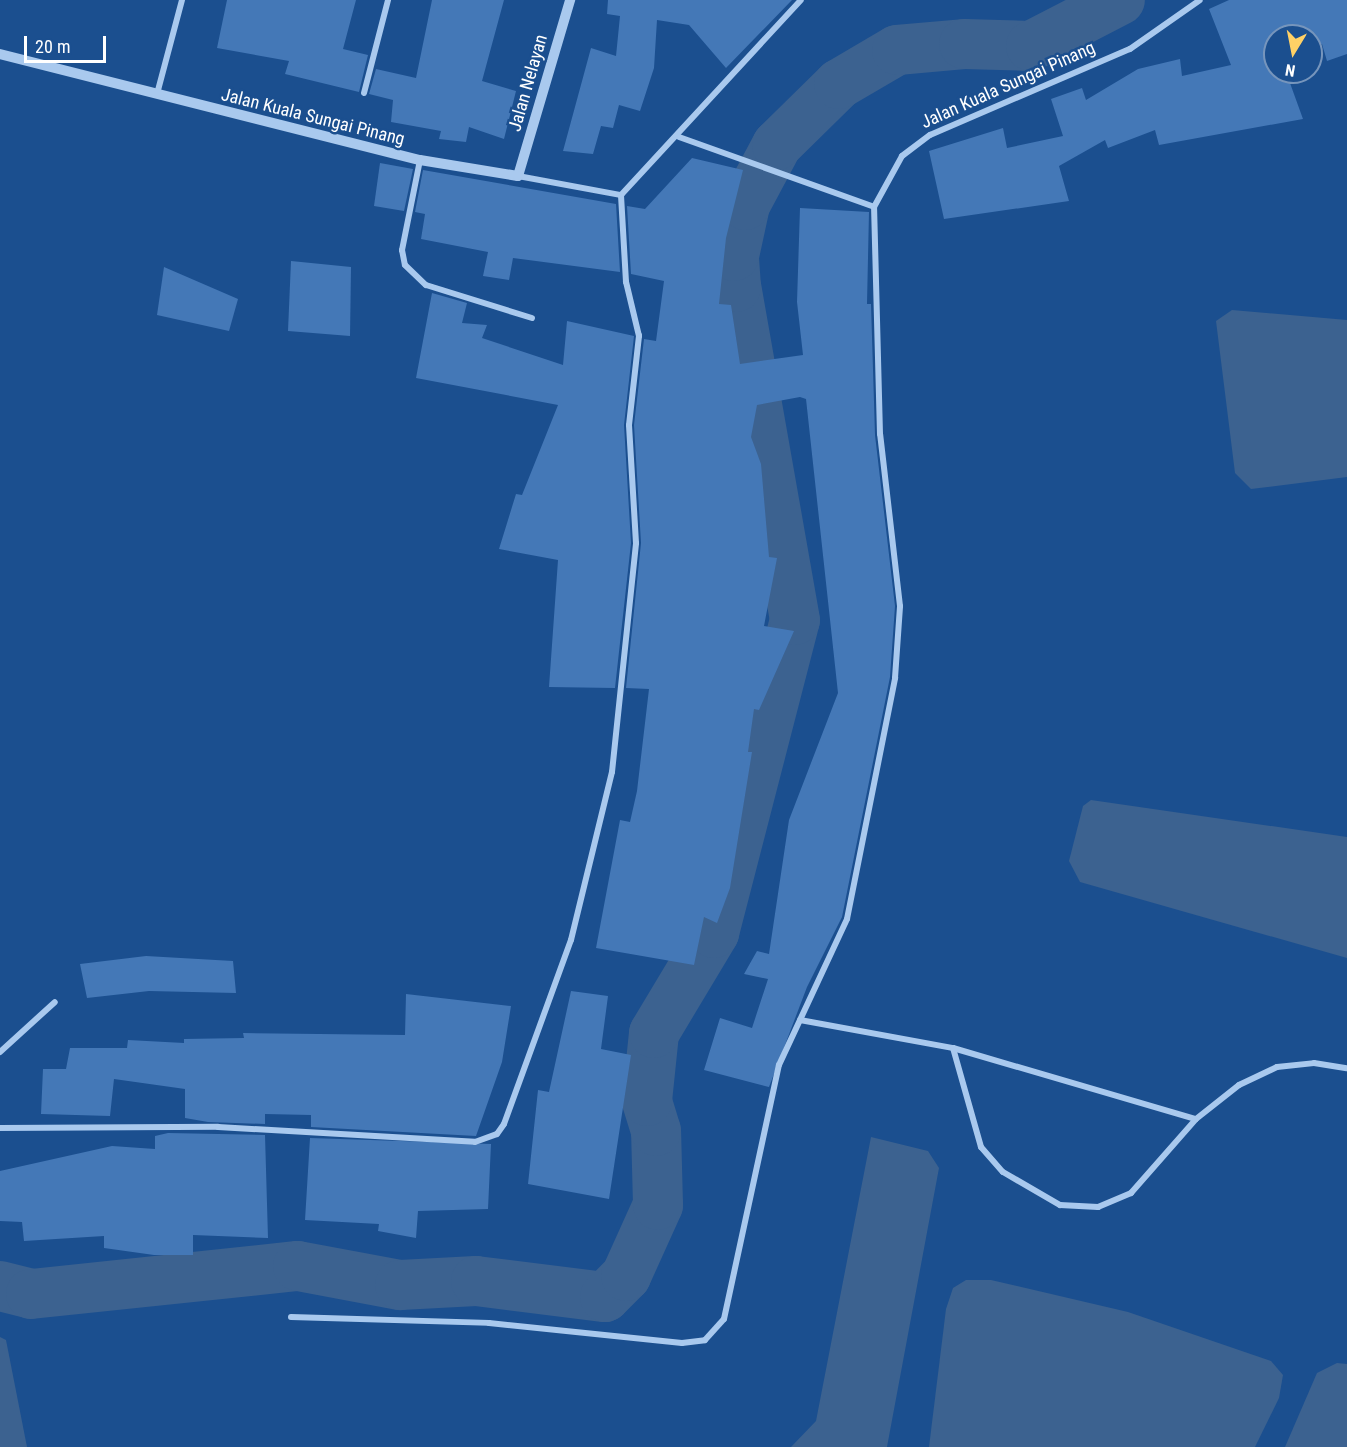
<!DOCTYPE html>
<style>
body{margin:0}
#map{position:relative;width:1347px;height:1447px;overflow:hidden;background:#1b4f8f;font-family:"Roboto Condensed",sans-serif}
div>[style]{position:absolute}
.water>*{inset:0;background:#3c6290}
.river>*{height:50px;margin:-25px;padding:0 25px;transform-origin:25px;border-radius:25px;background:#3c6290}
.building>*{inset:0;background:#4478b7}
.minor>*{height:6px;margin:-3px;padding:0 3px;transform-origin:3px;border-radius:3px;background:#a9c9ee}
.tertiary>*{height:10px;margin:-5px;padding:0 5px;transform-origin:5px;border-radius:5px;background:#a9c9ee}
span{translate:-50% -50%;white-space:nowrap;text-align:center;line-height:1.15;-webkit-text-stroke:5px #1b4f8f;paint-order:stroke}
.street-label{font-size:18px;color:#fff}
.north{position:absolute;left:1263px;top:24px;width:60px;height:60px;box-sizing:border-box;background:#1b4f8f;border:2px solid #7695bc;border-radius:50%;rotate:190deg;font-size:16px;font-weight:700;line-height:24px;text-align:center;color:#fff}
.north::after{content:'';display:block;margin:auto;width:21px;height:27px;background:#ffd166;clip-path:polygon(50% 0,100% 100%,50% 72%,0 100%)}
.scale{position:absolute;left:24px;top:36px;width:82px;height:27px;box-sizing:border-box;border:3px solid #fff;border-top:0;padding-left:8px;font-size:18px;line-height:21px;white-space:nowrap;color:#fff;-webkit-text-stroke:4px #1b4f8f;paint-order:stroke}
</style>
<div id="map">
<div class="water">
<i style="clip-path:polygon(1232px 310px,1347px 320px,1347px 477px,1251px 489px,1235px 473px,1216px 321px)"></i>
<i style="clip-path:polygon(1091px 800px,1347px 837px,1347px 958px,1080px 882px,1069px 861px,1083px 806px)"></i>
<i style="clip-path:polygon(871px 1137px,928px 1151px,939px 1168px,887px 1447px,791px 1447px,816px 1421px)"></i>
<i style="clip-path:polygon(966px 1280px,991px 1280px,1128px 1312px,1271px 1361px,1283px 1375px,1279px 1398px,1255px 1447px,929px 1447px,946px 1309px,953px 1288px)"></i>
<i style="clip-path:polygon(0 1337px,6px 1340px,27px 1447px,0 1447px)"></i>
<i style="clip-path:polygon(1337px 1363px,1347px 1364px,1347px 1447px,1285px 1447px,1317px 1373px)"></i>
</div>
<div class="river">
<i style="left:0;top:1286px;width:32px;rotate:14deg"></i>
<i style="left:31px;top:1294px;width:268px;rotate:-6deg"></i>
<i style="left:298px;top:1266px;width:104px;rotate:10.6deg"></i>
<i style="left:400px;top:1285px;width:76px;rotate:-3deg"></i>
<i style="left:476px;top:1281px;width:130px;rotate:7.1deg"></i>
<i style="left:605px;top:1297px;width:30px;rotate:-45deg"></i>
<i style="left:626px;top:1276px;width:78px;rotate:-65.7deg"></i>
<i style="left:658px;top:1205px;width:74px;rotate:-91.5deg"></i>
<i style="left:656px;top:1131px;width:31px;rotate:-107deg"></i>
<i style="left:647px;top:1101px;width:68px;rotate:-84.1deg"></i>
<i style="left:654px;top:1033px;width:117px;rotate:-59deg"></i>
<i style="left:714px;top:933px;width:323px;rotate:-75.5deg"></i>
<i style="left:795px;top:620px;width:338px;rotate:-100deg"></i>
<i style="left:736px;top:287px;width:31px;rotate:-94deg"></i>
<i style="left:734px;top:256px;width:52px;rotate:-77.8deg"></i>
<i style="left:745px;top:205px;width:68px;rotate:-61.9deg"></i>
<i style="left:777px;top:145px;width:87px;rotate:-44.5deg"></i>
<i style="left:839px;top:84px;width:67px;rotate:-30.4deg"></i>
<i style="left:897px;top:50px;width:67px;rotate:-5.1deg"></i>
<i style="left:964px;top:44px;width:67px;rotate:1.7deg"></i>
<i style="left:1031px;top:46px;width:100px;rotate:-27.3deg"></i>
</div>
<div class="building">
<i style="clip-path:polygon(227px 0,356px 0,343px 49px,368px 55px,359px 92px,285px 74px,289px 61px,217px 48px)"></i>
<i style="clip-path:polygon(432px 0,504px 0,482px 81px,516px 91px,504px 139px,469px 127px,466px 142px,439px 139px,441px 131px,391px 122px,393px 100px,369px 94px,376px 69px,416px 78px)"></i>
<i style="clip-path:polygon(608px 0,792px 0,726px 68px,689px 25px,657px 20px,654px 68px,640px 111px,619px 105px,613px 128px,601px 126px,593px 154px,563px 151px,591px 48px,616px 56px,620px 16px,607px 14px)"></i>
<i style="clip-path:polygon(1229px 0,1347px 0,1347px 54px,1327px 61px,1322px 44px,1311px 48px,1311px 36px,1275px 36px,1275px 72px,1286px 72px,1303px 119px,1159px 145px,1155px 130px,1108px 148px,1105px 140px,1059px 166px,1069px 201px,944px 219px,929px 151px,1003px 128px,1007px 148px,1063px 136px,1051px 99px,1082px 88px,1086px 100px,1138px 69px,1180px 59px,1182px 76px,1231px 65px,1209px 9px)"></i>
<i style="clip-path:polygon(692px 158px,743px 170px,726px 238px,719px 304px,731px 305px,740px 364px,803px 355px,797px 302px,800px 208px,869px 212px,867px 304px,871px 304px,875px 435px,895px 606px,890px 677px,842px 917px,807px 987px,769px 1087px,704px 1070px,720px 1018px,752px 1028px,768px 979px,744px 974px,757px 951px,769px 954px,789px 820px,838px 693px,806px 399px,800px 397px,757px 405px,751px 437px,761px 464px,769px 557px,777px 558px,764px 626px,794px 631px,759px 710px,754px 709px,748px 752px,752px 752px,730px 888px,717px 923px,704px 917px,694px 965px,596px 948px,620px 820px,630px 822px,637px 791px,649px 689px,626px 688px,641px 543px,634px 425px,644px 339px,656px 341px,664px 281px,631px 274px,627px 206px,645px 209px)"></i>
<i style="clip-path:polygon(380px 163px,413px 169px,404px 211px,374px 206px)"></i>
<i style="clip-path:polygon(423px 170px,616px 204px,620px 272px,513px 258px,509px 280px,483px 276px,488px 252px,421px 239px,425px 214px,415px 212px)"></i>
<i style="clip-path:polygon(291px 261px,351px 267px,350px 336px,288px 331px)"></i>
<i style="clip-path:polygon(164px 267px,238px 299px,229px 331px,157px 315px)"></i>
<i style="clip-path:polygon(432px 293px,467px 303px,462px 323px,487px 325px,482px 338px,563px 365px,567px 321px,634px 336px,624px 425px,631px 543px,615px 688px,549px 687px,558px 560px,499px 549px,516px 494px,522px 495px,558px 405px,416px 378px)"></i>
<i style="clip-path:polygon(146px 956px,233px 961px,236px 993px,149px 991px,87px 998px,80px 964px)"></i>
<i style="clip-path:polygon(571px 991px,608px 996px,601px 1049px,631px 1055px,609px 1199px,528px 1184px,538px 1090px,549px 1092px)"></i>
<i style="clip-path:polygon(406px 994px,511px 1006px,502px 1062px,476px 1136px,311px 1127px,311px 1115px,265px 1114px,265px 1124px,208px 1122px,185px 1118px,185px 1089px,114px 1079px,110px 1116px,41px 1114px,43px 1069px,66px 1069px,70px 1048px,127px 1048px,128px 1040px,184px 1043px,184px 1039px,244px 1038px,243px 1033px,405px 1035px)"></i>
<i style="clip-path:polygon(168px 1133px,265px 1135px,268px 1238px,193px 1235px,193px 1255px,154px 1255px,104px 1248px,104px 1236px,24px 1241px,22px 1222px,0 1221px,0 1171px,112px 1146px,155px 1149px,155px 1136px)"></i>
<i style="clip-path:polygon(310px 1138px,491px 1144px,488px 1209px,418px 1211px,416px 1238px,378px 1231px,379px 1224px,305px 1220px)"></i>
</div>
<div class="minor">
<i style="left:364px;top:93px;width:96px;rotate:-75.5deg"></i>
<i style="left:157px;top:94px;width:97px;rotate:-75.1deg"></i>
<i style="left:679px;top:137px;width:207px;rotate:19.7deg"></i>
<i style="left:874px;top:207px;width:58px;rotate:-61.2deg"></i>
<i style="left:902px;top:156px;width:35px;rotate:-37deg"></i>
<i style="left:930px;top:135px;width:218px;rotate:-23.3deg"></i>
<i style="left:1130px;top:49px;width:85px;rotate:-35deg"></i>
<i style="left:420px;top:160px;width:92px;rotate:101.3deg"></i>
<i style="left:402px;top:250px;width:15px;rotate:79deg"></i>
<i style="left:405px;top:265px;width:29px;rotate:44deg"></i>
<i style="left:426px;top:285px;width:111px;rotate:17.3deg"></i>
<i style="left:518px;top:176px;width:105px;rotate:10.5deg"></i>
<i style="left:800px;top:1020px;width:156px;rotate:10.4deg"></i>
<i style="left:953px;top:1048px;width:253px;rotate:16.3deg"></i>
<i style="left:1196px;top:1119px;width:55px;rotate:-38.3deg"></i>
<i style="left:1239px;top:1085px;width:42px;rotate:-25.3deg"></i>
<i style="left:1277px;top:1067px;width:37px;rotate:-6deg"></i>
<i style="left:1314px;top:1063px;width:33px;rotate:9deg"></i>
<i style="left:953px;top:1048px;width:103px;rotate:74.2deg"></i>
<i style="left:981px;top:1147px;width:33px;rotate:49deg"></i>
<i style="left:1003px;top:1172px;width:66px;rotate:30.1deg"></i>
<i style="left:1060px;top:1205px;width:38px;rotate:3deg"></i>
<i style="left:1098px;top:1207px;width:36px;rotate:-23deg"></i>
<i style="left:1131px;top:1193px;width:98px;rotate:-48.7deg"></i>
<i style="left:0;top:1052px;width:74px;rotate:-42.3deg"></i>
<i style="left:0;top:1128px;width:218px;rotate:-0.3deg"></i>
<i style="left:218px;top:1127px;width:257px;rotate:3.3deg"></i>
<i style="left:475px;top:1142px;width:23px;rotate:-20deg"></i>
<i style="left:497px;top:1134px;width:12px;rotate:-55deg"></i>
<i style="left:504px;top:1124px;width:196px;rotate:-70deg"></i>
<i style="left:571px;top:940px;width:173px;rotate:-76.3deg"></i>
<i style="left:612px;top:772px;width:230px;rotate:-84deg"></i>
<i style="left:636px;top:543px;width:118px;rotate:-93.4deg"></i>
<i style="left:629px;top:425px;width:90px;rotate:-83.6deg"></i>
<i style="left:639px;top:336px;width:56px;rotate:-103.5deg"></i>
<i style="left:626px;top:282px;width:87px;rotate:-93.3deg"></i>
<i style="left:621px;top:195px;width:265px;rotate:-47.3deg"></i>
<i style="left:291px;top:1317px;width:198px;rotate:1.7deg"></i>
<i style="left:489px;top:1323px;width:194px;rotate:5.9deg"></i>
<i style="left:682px;top:1343px;width:23px;rotate:-7deg"></i>
<i style="left:705px;top:1340px;width:28px;rotate:-48deg"></i>
<i style="left:724px;top:1319px;width:260px;rotate:-77.8deg"></i>
<i style="left:779px;top:1065px;width:161px;rotate:-65deg"></i>
<i style="left:847px;top:919px;width:246px;rotate:-78.7deg"></i>
<i style="left:895px;top:678px;width:72px;rotate:-86deg"></i>
<i style="left:900px;top:606px;width:173px;rotate:-96.6deg"></i>
<i style="left:880px;top:434px;width:227px;rotate:-91.5deg"></i>
</div>
<div class="tertiary">
<i style="left:0;top:54px;width:433px;rotate:14.2deg"></i>
<i style="left:420px;top:160px;width:99px;rotate:9.3deg"></i>
<i style="left:518px;top:176px;width:184px;rotate:-73.5deg"></i>
</div>
<div class="street-label">
<span style="left:528px;top:83px;rotate:-74deg">Jalan Nelayan</span>
<span style="left:1008px;top:85px;rotate:-24deg">Jalan Kuala Sungai Pinang</span>
<span style="left:313px;top:117px;rotate:14deg">Jalan Kuala Sungai Pinang</span>
</div>
<div class="north">N</div>
<div class="scale">20 m</div>
</div>
